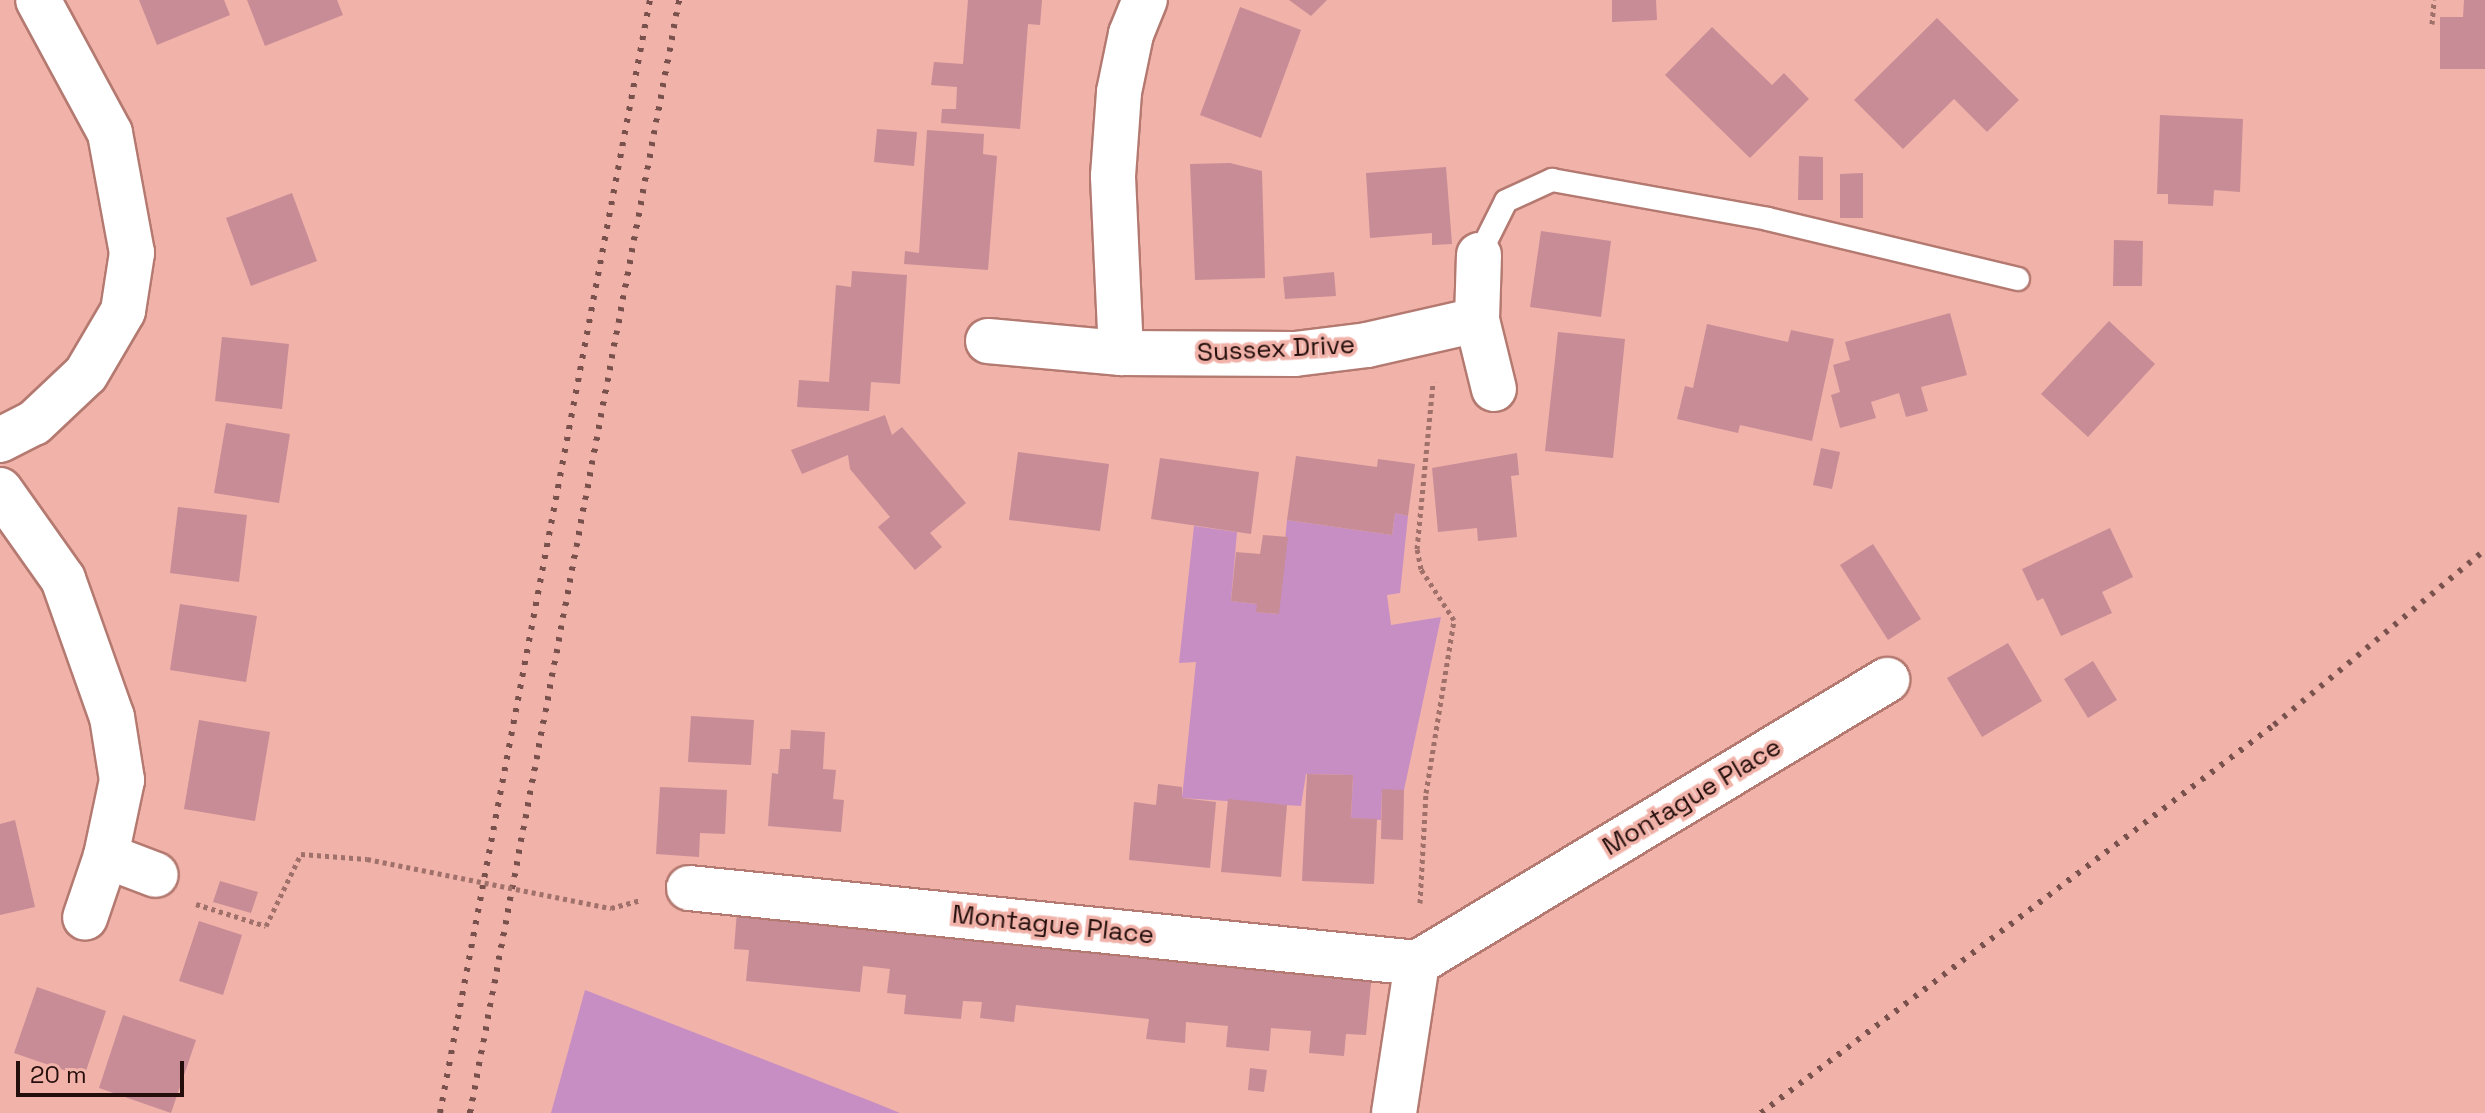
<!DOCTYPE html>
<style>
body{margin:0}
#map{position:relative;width:2485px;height:1113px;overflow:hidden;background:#f1b2a9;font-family:"Space Grotesk",sans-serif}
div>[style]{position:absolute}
.green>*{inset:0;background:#c78ec4}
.building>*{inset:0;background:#c88c96}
.path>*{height:5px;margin-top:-2.5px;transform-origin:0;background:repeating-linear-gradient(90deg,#9f716a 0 4px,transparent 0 8px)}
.roads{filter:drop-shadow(2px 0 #b47a71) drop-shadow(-2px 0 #b47a71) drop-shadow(0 2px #b47a71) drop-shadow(0 -2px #b47a71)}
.service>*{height:22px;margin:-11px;padding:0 11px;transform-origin:11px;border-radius:11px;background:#fff}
.minor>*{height:44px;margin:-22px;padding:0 22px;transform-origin:22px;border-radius:22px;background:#fff}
.rail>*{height:6px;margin-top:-3px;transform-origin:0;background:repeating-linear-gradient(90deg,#78514c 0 4px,transparent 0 12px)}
.path-bridge>*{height:5px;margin-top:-2.5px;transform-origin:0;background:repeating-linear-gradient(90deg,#9f716a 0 4px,transparent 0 8px)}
span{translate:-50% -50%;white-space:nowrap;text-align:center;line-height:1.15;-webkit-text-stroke:7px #f1b2a9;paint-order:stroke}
.street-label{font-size:26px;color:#230e0b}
.scale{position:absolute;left:16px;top:1061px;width:168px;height:36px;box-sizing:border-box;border:4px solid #230e0b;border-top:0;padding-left:10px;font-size:24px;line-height:28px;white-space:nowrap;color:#230e0b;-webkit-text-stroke:6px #f1b2a9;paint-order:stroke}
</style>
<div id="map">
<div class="green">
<i style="clip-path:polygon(1395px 513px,1408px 516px,1400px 593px,1387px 595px,1391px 625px,1441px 617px,1404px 790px,1382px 790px,1381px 820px,1351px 818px,1353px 775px,1306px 774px,1301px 806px,1182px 798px,1196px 662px,1179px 663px,1194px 526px,1237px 532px,1231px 601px,1257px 604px,1257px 612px,1278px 614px,1287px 520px,1392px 535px)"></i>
<i style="clip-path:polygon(585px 990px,873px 1102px,900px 1113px,551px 1113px)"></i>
</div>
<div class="building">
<i style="clip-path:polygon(139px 0,224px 0,230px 15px,157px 45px)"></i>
<i style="clip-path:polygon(247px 0,337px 0,343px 15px,265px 46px)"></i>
<i style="clip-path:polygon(968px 0,1042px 0,1040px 25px,1028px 24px,1020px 129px,941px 123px,942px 109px,956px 109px,957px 87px,931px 85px,934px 62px,963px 64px)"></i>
<i style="clip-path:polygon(1289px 0,1327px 0,1311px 16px)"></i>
<i style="clip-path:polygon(1612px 0,1656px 0,1657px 20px,1612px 22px)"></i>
<i style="clip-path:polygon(2464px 0,2485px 0,2485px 69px,2440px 69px,2440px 17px,2463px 17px)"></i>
<i style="clip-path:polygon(1240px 7px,1301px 30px,1261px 138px,1200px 115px)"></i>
<i style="clip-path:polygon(1937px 18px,2019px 100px,1987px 132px,1954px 99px,1903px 149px,1854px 100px)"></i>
<i style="clip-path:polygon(1712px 27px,1772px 85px,1784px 73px,1809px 99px,1750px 158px,1665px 75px)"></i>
<i style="clip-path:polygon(2160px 115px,2243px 119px,2240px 192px,2214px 190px,2213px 206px,2168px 204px,2168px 194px,2157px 194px)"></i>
<i style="clip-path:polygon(877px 129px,917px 132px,914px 166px,874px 162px)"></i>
<i style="clip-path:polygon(927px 130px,984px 134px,983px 154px,997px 156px,988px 270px,904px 264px,905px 251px,919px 253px)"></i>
<i style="clip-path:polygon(1799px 156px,1823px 157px,1823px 200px,1798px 200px)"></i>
<i style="clip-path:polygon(1230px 163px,1262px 171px,1265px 278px,1195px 280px,1190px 164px)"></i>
<i style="clip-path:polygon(1446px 167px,1452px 244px,1432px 245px,1432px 233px,1370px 238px,1366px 173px)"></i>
<i style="clip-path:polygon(1863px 173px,1863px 218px,1840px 218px,1840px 174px)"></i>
<i style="clip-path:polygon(292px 193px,317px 261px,251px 286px,226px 218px)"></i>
<i style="clip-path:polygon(1541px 231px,1611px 241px,1601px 317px,1530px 307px)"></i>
<i style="clip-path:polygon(2114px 240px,2143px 241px,2142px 286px,2113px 286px)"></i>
<i style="clip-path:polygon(852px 271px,907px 275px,900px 384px,871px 382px,869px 411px,797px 407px,799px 380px,829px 382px,836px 285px,851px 287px)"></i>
<i style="clip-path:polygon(1334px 272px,1336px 296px,1285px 299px,1283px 277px)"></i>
<i style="clip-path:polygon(1950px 313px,1967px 375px,1921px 387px,1928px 411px,1906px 417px,1899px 393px,1871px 402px,1876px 418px,1840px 428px,1831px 395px,1840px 392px,1833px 365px,1850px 360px,1845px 342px)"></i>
<i style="clip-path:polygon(2109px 321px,2155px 364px,2088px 437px,2041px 394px)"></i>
<i style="clip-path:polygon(1707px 324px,1788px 342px,1791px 330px,1834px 339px,1812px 441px,1740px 425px,1738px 433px,1677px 419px,1685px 386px,1693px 388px)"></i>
<i style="clip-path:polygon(1558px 332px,1625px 339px,1613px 458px,1545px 451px)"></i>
<i style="clip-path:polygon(222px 337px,289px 344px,282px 409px,215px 401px)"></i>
<i style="clip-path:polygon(885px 415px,892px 435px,902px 427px,966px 503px,930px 533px,942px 547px,915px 570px,878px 527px,890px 517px,850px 469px,848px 455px,802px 474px,791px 450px)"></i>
<i style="clip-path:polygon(226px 423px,290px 434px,279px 503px,214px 493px)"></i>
<i style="clip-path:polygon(1821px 448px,1840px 452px,1832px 489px,1813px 485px)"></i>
<i style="clip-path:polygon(1018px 452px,1109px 464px,1100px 531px,1009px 520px)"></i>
<i style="clip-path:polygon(1517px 453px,1519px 475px,1511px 476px,1517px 537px,1478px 541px,1477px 528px,1438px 532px,1432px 468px)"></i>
<i style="clip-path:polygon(1296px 456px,1377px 467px,1378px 459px,1415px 464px,1408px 516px,1395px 513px,1392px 535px,1287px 520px)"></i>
<i style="clip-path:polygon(1160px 458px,1259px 472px,1251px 534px,1151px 519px)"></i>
<i style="clip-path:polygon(178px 507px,247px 515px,239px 582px,170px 573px)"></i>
<i style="clip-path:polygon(2110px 528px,2133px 577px,2102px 592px,2112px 613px,2061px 636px,2043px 598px,2037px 601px,2022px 569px)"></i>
<i style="clip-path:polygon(1263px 535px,1288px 537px,1279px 614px,1256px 612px,1257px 604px,1231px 601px,1236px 552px,1260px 554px)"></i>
<i style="clip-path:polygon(1873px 544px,1921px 619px,1888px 640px,1840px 565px)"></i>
<i style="clip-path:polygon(180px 604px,257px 616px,246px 682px,170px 670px)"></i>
<i style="clip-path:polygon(2008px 643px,2042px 701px,1982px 737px,1947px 678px)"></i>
<i style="clip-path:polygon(2093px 661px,2117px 700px,2088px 718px,2064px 679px)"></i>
<i style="clip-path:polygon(691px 716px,754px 720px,751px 765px,688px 762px)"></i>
<i style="clip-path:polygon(199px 720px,270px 732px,255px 821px,184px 809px)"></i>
<i style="clip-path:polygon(791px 730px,825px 732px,823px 769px,836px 770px,833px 799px,844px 800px,841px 832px,768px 826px,772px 773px,778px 774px,780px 749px,790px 749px)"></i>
<i style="clip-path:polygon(1307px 774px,1353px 775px,1351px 818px,1377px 819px,1374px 884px,1302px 881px)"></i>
<i style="clip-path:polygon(1158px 784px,1182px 787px,1182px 798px,1216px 802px,1210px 868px,1129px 860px,1134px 802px,1156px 805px)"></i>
<i style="clip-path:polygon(660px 787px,727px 790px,725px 834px,700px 833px,699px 857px,656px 854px)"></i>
<i style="clip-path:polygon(1382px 789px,1404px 790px,1403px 840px,1381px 839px)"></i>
<i style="clip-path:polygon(1228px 799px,1287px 805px,1281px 877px,1221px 872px)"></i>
<i style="clip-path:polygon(15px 820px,35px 907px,0 915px,0 824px)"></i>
<i style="clip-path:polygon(220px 881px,258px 892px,251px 913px,213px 902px)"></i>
<i style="clip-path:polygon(737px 911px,1372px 973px,1366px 1035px,1346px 1034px,1344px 1056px,1309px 1053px,1311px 1031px,1271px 1028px,1269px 1051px,1226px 1047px,1228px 1026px,1186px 1022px,1185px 1043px,1146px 1039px,1149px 1019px,1016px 1005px,1014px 1022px,980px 1018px,982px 1002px,963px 1001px,961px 1019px,904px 1014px,906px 995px,887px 993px,890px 969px,863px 966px,860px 992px,746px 981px,749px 950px,734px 949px)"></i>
<i style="clip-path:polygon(199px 921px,242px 935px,223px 995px,179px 981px)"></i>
<i style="clip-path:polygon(37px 987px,106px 1011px,84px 1077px,14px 1053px)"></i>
<i style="clip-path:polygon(123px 1015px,196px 1040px,171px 1113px,99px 1088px)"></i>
<i style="clip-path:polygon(1250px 1068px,1267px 1070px,1264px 1092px,1248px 1090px)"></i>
</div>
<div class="path">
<i style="left:2432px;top:24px;width:24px;rotate:-85deg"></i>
<i style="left:1420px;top:903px;width:110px;rotate:-86.9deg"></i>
<i style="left:1426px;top:793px;width:175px;rotate:-80.8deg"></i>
<i style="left:1454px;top:620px;width:61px;rotate:-122.9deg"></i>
<i style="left:1421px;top:569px;width:20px;rotate:-101deg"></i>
<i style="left:1417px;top:549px;width:168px;rotate:-84.5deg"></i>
<i style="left:196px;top:904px;width:73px;rotate:17.4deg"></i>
<i style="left:266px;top:926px;width:80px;rotate:-64.1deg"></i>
<i style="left:301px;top:854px;width:66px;rotate:4.3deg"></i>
<i style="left:611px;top:908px;width:31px;rotate:-15deg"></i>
</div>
<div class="roads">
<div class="service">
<i style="left:1479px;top:255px;width:60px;rotate:-63.4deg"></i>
<i style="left:1506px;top:201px;width:51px;rotate:-24.5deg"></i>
<i style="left:1552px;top:180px;width:219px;rotate:10.2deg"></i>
<i style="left:1768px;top:219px;width:257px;rotate:13.5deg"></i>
</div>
<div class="minor">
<i style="left:1479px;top:255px;width:65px;rotate:91.8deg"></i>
<i style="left:1477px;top:320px;width:71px;rotate:76.2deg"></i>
<i style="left:988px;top:341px;width:134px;rotate:5.2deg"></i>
<i style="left:1121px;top:353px;width:174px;rotate:0.3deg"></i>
<i style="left:1295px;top:354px;width:73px;rotate:-7.1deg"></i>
<i style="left:1367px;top:345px;width:113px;rotate:-12.8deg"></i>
<i style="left:1121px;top:353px;width:177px;rotate:-92.6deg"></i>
<i style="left:1113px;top:176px;width:84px;rotate:-85.9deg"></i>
<i style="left:1119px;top:92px;width:59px;rotate:-78.3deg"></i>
<i style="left:1131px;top:34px;width:37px;rotate:-68deg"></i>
<i style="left:0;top:440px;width:38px;rotate:-27deg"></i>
<i style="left:34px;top:423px;width:71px;rotate:-43.3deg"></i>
<i style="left:86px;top:374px;width:73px;rotate:-59.6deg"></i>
<i style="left:123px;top:311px;width:59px;rotate:-81.2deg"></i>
<i style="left:132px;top:253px;width:122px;rotate:-100.4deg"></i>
<i style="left:110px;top:133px;width:151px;rotate:-118.4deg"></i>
<i style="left:0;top:490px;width:109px;rotate:54.7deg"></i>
<i style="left:63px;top:579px;width:146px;rotate:70.5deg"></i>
<i style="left:112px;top:717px;width:64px;rotate:81deg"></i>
<i style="left:122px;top:780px;width:78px;rotate:101.9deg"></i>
<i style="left:106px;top:856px;width:65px;rotate:108.7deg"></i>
<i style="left:106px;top:856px;width:53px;rotate:20.8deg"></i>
<i style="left:689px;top:888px;width:732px;rotate:5.88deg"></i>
<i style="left:1394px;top:1113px;width:152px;rotate:-81.3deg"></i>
<i style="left:1417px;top:963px;width:549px;rotate:-31.05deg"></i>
</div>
</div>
<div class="rail">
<i style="left:440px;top:1113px;width:1133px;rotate:-79.32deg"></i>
<i style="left:470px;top:1113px;width:1132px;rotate:-79.36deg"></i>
<i style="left:1761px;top:1113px;width:643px;rotate:-37.1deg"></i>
<i style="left:2274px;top:725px;width:274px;rotate:-39.7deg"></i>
</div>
<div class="path-bridge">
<i style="left:367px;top:859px;width:249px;rotate:11.4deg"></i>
</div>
<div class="street-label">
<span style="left:1276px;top:349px;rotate:-3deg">Sussex Drive</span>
<span style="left:1692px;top:797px;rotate:-31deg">Montague Place</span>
<span style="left:1053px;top:925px;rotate:6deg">Montague Place</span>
</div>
<div class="scale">20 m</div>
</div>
